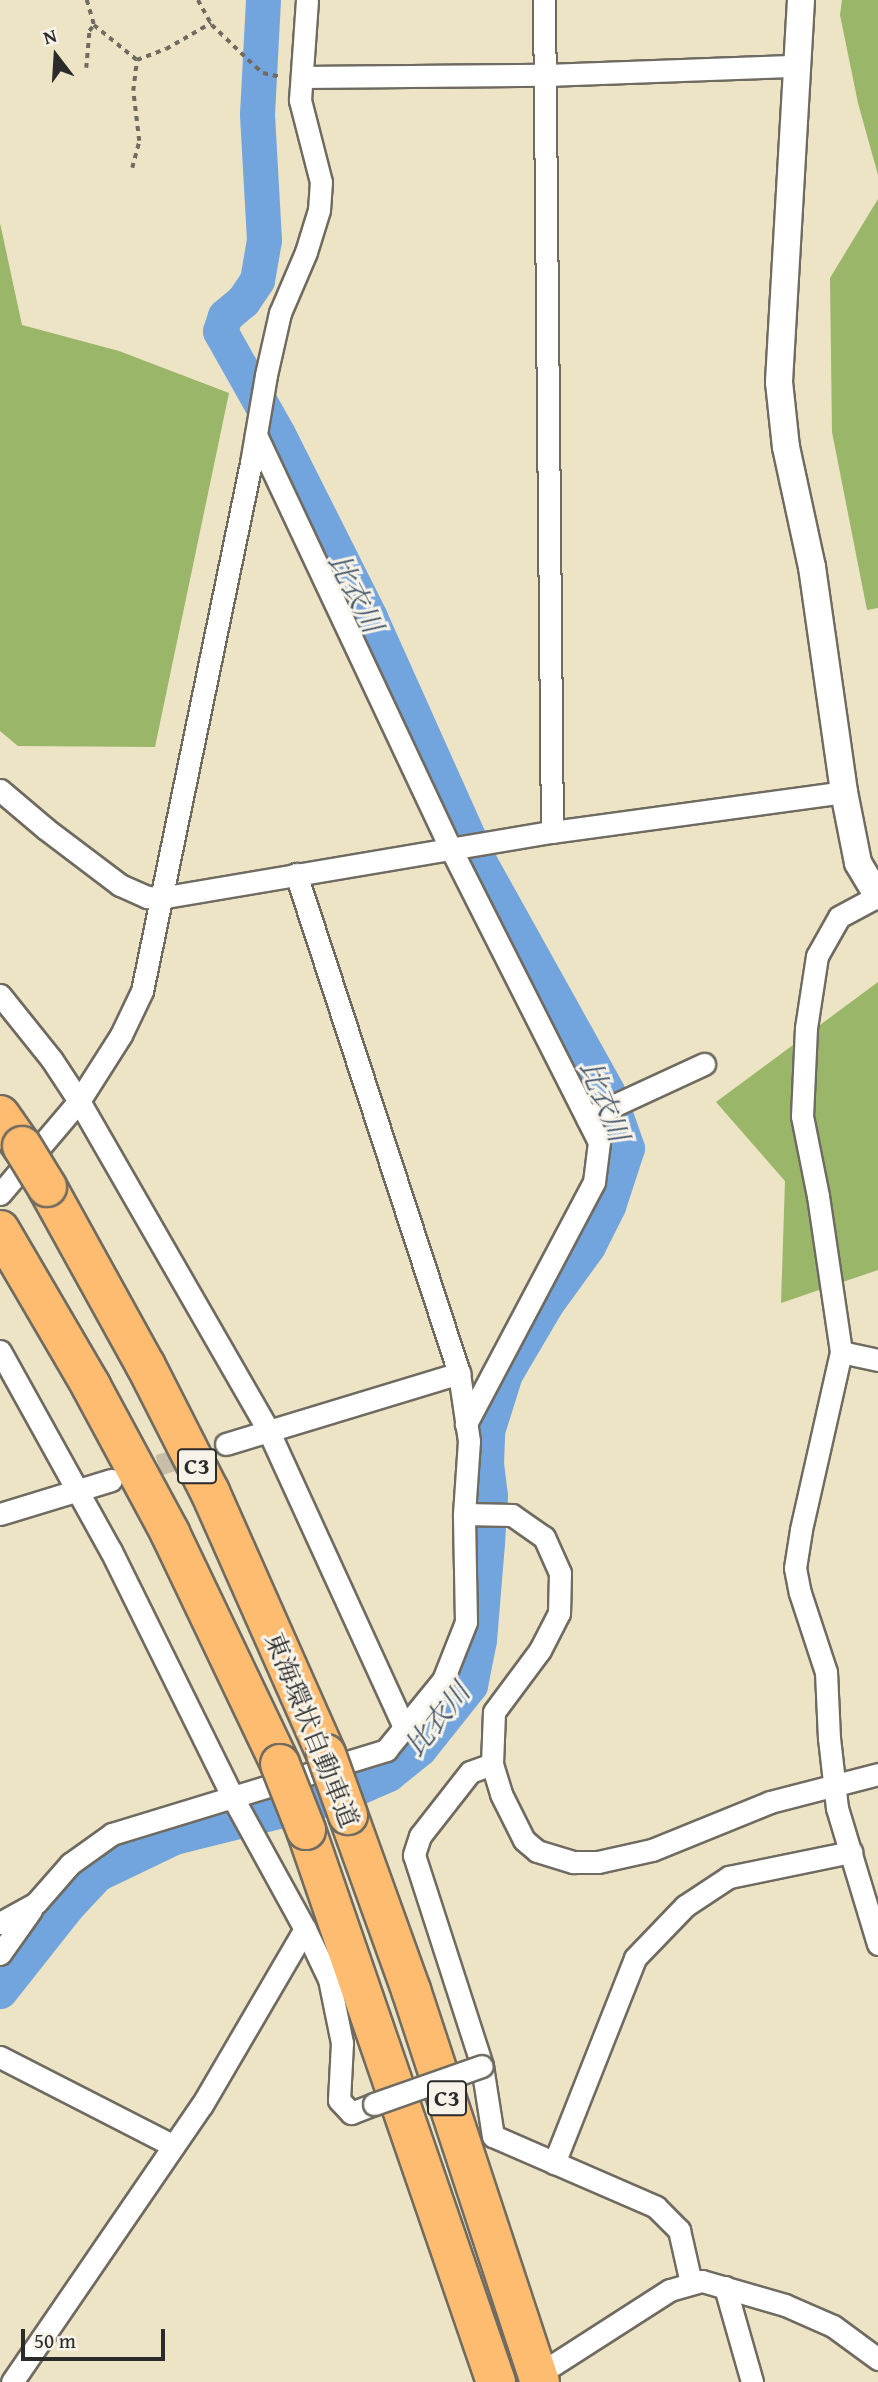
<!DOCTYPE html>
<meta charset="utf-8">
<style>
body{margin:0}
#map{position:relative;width:878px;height:2382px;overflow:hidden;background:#ede3c5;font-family:"Gentium Book Plus","Noto Serif JP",serif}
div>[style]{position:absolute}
.forest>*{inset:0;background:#9ab668}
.river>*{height:35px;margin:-17.5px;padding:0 17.5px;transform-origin:17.5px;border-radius:17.5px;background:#72a5de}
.minor-tunnel>*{height:21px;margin-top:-10.5px;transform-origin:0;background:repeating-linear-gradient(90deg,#c6bea6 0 21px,transparent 0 31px)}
.path>*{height:3.5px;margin-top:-1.75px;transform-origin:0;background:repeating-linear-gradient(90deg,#6f6b61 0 5px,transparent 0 10px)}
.roads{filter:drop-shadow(2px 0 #6f6b61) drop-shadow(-2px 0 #6f6b61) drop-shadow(0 2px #6f6b61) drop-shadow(0 -2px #6f6b61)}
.minor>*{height:21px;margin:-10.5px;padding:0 10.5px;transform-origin:10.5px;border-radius:10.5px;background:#fff}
.tertiary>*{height:26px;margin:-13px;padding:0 13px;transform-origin:13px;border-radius:13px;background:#fff}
.motorway>*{height:38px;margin:-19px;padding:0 19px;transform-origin:19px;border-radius:19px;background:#febc70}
.bridges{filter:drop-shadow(2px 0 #6f6b61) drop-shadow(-2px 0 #6f6b61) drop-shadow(0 2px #6f6b61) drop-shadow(0 -2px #6f6b61)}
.minor-bridge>*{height:21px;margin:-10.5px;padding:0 10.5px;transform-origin:10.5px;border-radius:10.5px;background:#fff}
.motorway-bridge>*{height:38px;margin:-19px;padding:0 19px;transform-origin:19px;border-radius:19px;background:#febc70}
span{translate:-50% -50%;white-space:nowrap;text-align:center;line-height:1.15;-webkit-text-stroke:6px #f7f3e8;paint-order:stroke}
.shield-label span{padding:2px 5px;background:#f7f3e8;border:2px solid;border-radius:5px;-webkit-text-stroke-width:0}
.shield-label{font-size:24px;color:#2b2b2b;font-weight:700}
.street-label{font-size:26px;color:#2b2b2b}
.water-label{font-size:28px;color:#44566a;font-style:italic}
.north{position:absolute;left:21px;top:21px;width:70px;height:70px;-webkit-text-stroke:5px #f7f3e8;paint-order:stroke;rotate:343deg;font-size:19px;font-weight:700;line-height:28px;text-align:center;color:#2b2b2b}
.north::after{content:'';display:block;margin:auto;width:24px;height:32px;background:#2b2b2b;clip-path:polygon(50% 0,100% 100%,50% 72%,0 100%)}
.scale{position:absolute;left:21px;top:2329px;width:144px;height:32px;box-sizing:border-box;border:4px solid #2b2b2b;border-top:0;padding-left:9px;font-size:21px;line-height:24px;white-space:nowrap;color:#2b2b2b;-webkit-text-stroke:5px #f7f3e8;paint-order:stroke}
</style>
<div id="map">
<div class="forest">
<i style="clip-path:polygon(842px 0,878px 0,878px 175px,858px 103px,840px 15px)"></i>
<i style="clip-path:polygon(878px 199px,878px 608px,867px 610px,832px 432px,830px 278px)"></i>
<i style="clip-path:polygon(0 223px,22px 325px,119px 351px,229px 393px,155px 747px,18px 746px,0 731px)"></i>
<i style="clip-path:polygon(878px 982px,878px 1270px,781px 1303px,785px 1181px,716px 1102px)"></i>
</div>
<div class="river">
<i style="left:0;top:1991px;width:110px;rotate:-51.7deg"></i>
<i style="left:68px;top:1905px;width:42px;rotate:-46.9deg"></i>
<i style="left:97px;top:1874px;width:85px;rotate:-25.7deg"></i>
<i style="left:174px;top:1837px;width:169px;rotate:-14deg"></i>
<i style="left:338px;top:1796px;width:55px;rotate:-23.7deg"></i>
<i style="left:388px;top:1774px;width:40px;rotate:-39deg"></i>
<i style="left:419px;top:1749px;width:82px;rotate:-51.4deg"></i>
<i style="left:470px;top:1685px;width:46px;rotate:-78.7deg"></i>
<i style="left:479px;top:1640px;width:98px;rotate:-85.3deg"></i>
<i style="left:487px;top:1542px;width:46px;rotate:-86.3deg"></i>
<i style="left:490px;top:1496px;width:31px;rotate:-97deg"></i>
<i style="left:486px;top:1465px;width:34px;rotate:-88deg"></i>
<i style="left:487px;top:1431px;width:60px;rotate:-72.5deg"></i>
<i style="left:505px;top:1374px;width:81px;rotate:-59.6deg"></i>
<i style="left:546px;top:1304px;width:72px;rotate:-54.1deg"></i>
<i style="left:588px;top:1246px;width:45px;rotate:-63.4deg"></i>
<i style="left:608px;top:1206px;width:61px;rotate:-71.9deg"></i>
<i style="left:627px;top:1148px;width:60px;rotate:-109.3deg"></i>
<i style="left:607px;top:1091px;width:263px;rotate:-119.1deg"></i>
<i style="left:479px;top:861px;width:267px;rotate:-114.1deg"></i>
<i style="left:370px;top:617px;width:205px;rotate:-116.7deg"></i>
<i style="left:278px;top:434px;width:118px;rotate:-119.4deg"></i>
<i style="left:220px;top:331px;width:16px;rotate:-72deg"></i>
<i style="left:225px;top:316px;width:23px;rotate:-40deg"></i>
<i style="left:243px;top:301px;width:25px;rotate:-56deg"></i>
<i style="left:257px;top:280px;width:41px;rotate:-80.1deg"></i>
<i style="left:264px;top:240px;width:126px;rotate:-93.2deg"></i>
<i style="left:257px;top:114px;width:114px;rotate:-87deg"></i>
</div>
<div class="minor-tunnel">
<i style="left:129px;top:1474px;width:102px;rotate:-17.2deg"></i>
</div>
<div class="path">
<i style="left:87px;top:0;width:26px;rotate:74deg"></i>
<i style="left:94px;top:25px;width:55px;rotate:39.1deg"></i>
<i style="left:137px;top:60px;width:31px;rotate:-21deg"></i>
<i style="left:166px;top:49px;width:52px;rotate:-30deg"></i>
<i style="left:198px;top:0;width:29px;rotate:61deg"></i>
<i style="left:212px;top:25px;width:61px;rotate:43.7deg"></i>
<i style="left:256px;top:67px;width:9px;rotate:41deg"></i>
<i style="left:263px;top:73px;width:19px;rotate:12deg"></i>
<i style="left:86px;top:68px;width:37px;rotate:-85deg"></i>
<i style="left:89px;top:31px;width:8px;rotate:-50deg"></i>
<i style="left:132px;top:168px;width:28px;rotate:-75deg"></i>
<i style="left:139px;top:141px;width:50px;rotate:-96.8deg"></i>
<i style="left:133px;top:91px;width:31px;rotate:-83deg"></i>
</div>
<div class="roads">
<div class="minor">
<i style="left:544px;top:0;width:832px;rotate:89.45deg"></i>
<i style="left:302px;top:77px;width:244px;rotate:-0.5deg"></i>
<i style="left:546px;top:75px;width:251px;rotate:-2.1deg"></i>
<i style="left:256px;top:435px;width:458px;rotate:64.8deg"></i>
<i style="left:451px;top:849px;width:328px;rotate:63.2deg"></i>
<i style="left:599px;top:1142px;width:40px;rotate:97.1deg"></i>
<i style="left:594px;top:1182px;width:274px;rotate:117.9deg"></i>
<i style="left:0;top:790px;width:60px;rotate:40.3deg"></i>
<i style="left:46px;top:829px;width:93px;rotate:37.1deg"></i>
<i style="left:120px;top:885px;width:30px;rotate:24deg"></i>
<i style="left:147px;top:897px;width:13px;rotate:4deg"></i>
<i style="left:160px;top:898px;width:398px;rotate:-9.6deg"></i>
<i style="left:552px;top:832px;width:295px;rotate:-7.8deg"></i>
<i style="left:878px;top:896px;width:44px;rotate:151.7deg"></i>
<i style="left:839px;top:917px;width:45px;rotate:119.4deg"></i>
<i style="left:817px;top:956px;width:73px;rotate:98.7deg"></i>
<i style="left:806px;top:1028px;width:88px;rotate:92.6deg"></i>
<i style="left:802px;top:1116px;width:82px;rotate:78.7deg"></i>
<i style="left:818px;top:1196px;width:158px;rotate:81.6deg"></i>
<i style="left:841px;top:1352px;width:182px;rotate:102.7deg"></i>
<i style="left:801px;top:1530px;width:38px;rotate:99deg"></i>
<i style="left:795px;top:1568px;width:25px;rotate:79deg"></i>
<i style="left:800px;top:1593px;width:83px;rotate:71.8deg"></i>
<i style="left:826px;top:1672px;width:66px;rotate:87.4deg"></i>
<i style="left:829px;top:1738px;width:70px;rotate:83.5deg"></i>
<i style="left:837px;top:1808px;width:142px;rotate:73.2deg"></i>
<i style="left:0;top:995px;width:83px;rotate:51.3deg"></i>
<i style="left:52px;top:1060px;width:49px;rotate:56.6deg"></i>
<i style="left:79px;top:1101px;width:379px;rotate:60.1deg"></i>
<i style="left:268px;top:1430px;width:329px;rotate:65.4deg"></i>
<i style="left:587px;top:1118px;width:129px;rotate:-24.8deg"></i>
<i style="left:0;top:1194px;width:122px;rotate:-49.7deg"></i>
<i style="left:79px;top:1101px;width:78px;rotate:-57.5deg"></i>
<i style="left:121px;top:1035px;width:49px;rotate:-64.5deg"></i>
<i style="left:142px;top:991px;width:539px;rotate:-78.34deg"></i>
<i style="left:251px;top:463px;width:89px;rotate:-80.3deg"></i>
<i style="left:266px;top:375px;width:64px;rotate:-77.3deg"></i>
<i style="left:280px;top:313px;width:66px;rotate:-66.9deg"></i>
<i style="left:306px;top:252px;width:44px;rotate:-72.8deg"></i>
<i style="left:319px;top:210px;width:28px;rotate:-86deg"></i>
<i style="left:321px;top:182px;width:85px;rotate:-104.4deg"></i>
<i style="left:300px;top:100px;width:100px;rotate:-86deg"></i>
<i style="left:0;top:1351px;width:229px;rotate:61deg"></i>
<i style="left:111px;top:1551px;width:275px;rotate:63.7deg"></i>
<i style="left:233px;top:1798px;width:149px;rotate:61.2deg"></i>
<i style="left:305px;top:1929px;width:55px;rotate:64.4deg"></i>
<i style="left:329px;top:1979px;width:65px;rotate:78.5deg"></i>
<i style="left:342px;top:2043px;width:57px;rotate:93deg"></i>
<i style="left:339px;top:2100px;width:18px;rotate:47deg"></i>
<i style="left:351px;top:2113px;width:25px;rotate:-21deg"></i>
<i style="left:841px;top:1352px;width:38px;rotate:12deg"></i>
<i style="left:226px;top:1444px;width:244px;rotate:-16.9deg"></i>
<i style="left:0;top:1514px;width:116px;rotate:-17deg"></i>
<i style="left:464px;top:1514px;width:48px;rotate:1.2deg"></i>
<i style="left:512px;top:1515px;width:39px;rotate:35deg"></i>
<i style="left:544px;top:1537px;width:39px;rotate:66deg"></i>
<i style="left:560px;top:1573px;width:40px;rotate:91.4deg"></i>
<i style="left:559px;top:1613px;width:42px;rotate:117.2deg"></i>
<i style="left:540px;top:1650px;width:77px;rotate:126.6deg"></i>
<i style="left:494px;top:1712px;width:52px;rotate:92.2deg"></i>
<i style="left:492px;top:1764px;width:31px;rotate:73deg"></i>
<i style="left:501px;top:1794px;width:51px;rotate:63.4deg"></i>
<i style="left:524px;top:1840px;width:17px;rotate:40deg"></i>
<i style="left:537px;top:1851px;width:38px;rotate:17deg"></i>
<i style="left:573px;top:1862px;width:25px"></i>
<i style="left:598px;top:1862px;width:55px;rotate:-12.5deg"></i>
<i style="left:652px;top:1850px;width:127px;rotate:-22.1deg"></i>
<i style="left:770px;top:1802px;width:112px;rotate:-14.5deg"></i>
<i style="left:492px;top:1764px;width:23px;rotate:160deg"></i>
<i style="left:470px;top:1772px;width:81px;rotate:128deg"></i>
<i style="left:420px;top:1836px;width:20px;rotate:108deg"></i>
<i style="left:414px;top:1855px;width:222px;rotate:72.1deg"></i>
<i style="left:482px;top:2066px;width:71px;rotate:81.1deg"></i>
<i style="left:493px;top:2136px;width:178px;rotate:23.5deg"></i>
<i style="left:656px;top:2207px;width:33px;rotate:45deg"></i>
<i style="left:679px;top:2230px;width:54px;rotate:77.2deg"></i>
<i style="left:0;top:1923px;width:41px;rotate:-29.1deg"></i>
<i style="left:36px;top:1903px;width:52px;rotate:-48.9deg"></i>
<i style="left:70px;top:1864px;width:52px;rotate:-35.5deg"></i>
<i style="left:112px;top:1834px;width:287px;rotate:-17deg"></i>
<i style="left:386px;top:1750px;width:90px;rotate:-50.8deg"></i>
<i style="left:443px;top:1680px;width:62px;rotate:-68.4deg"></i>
<i style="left:466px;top:1622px;width:108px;rotate:-91.1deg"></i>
<i style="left:464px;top:1514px;width:73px;rotate:-86.1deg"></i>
<i style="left:469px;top:1441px;width:69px;rotate:-98.4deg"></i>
<i style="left:459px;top:1373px;width:525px;rotate:-108.09deg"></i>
<i style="left:0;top:1954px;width:54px;rotate:-54.8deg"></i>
<i style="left:0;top:2057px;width:195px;rotate:27.1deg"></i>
<i style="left:554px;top:2163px;width:220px;rotate:-68.4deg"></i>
<i style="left:635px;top:1958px;width:72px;rotate:-46.1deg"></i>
<i style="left:685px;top:1906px;width:53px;rotate:-33.4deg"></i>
<i style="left:729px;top:1877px;width:125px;rotate:-11.6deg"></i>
<i style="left:725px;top:2287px;width:99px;rotate:74.1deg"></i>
<i style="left:553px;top:2365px;width:139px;rotate:-32.7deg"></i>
<i style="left:670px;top:2290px;width:33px;rotate:-16deg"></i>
<i style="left:702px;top:2281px;width:86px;rotate:16.1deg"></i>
<i style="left:785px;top:2305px;width:52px;rotate:23.6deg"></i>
<i style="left:833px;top:2326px;width:56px;rotate:36.3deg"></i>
<i style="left:12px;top:2382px;width:336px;rotate:-55.6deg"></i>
<i style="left:202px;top:2105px;width:204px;rotate:-59.7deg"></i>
</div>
<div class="tertiary">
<i style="left:801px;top:0;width:383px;rotate:93.3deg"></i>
<i style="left:779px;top:382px;width:65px;rotate:83.9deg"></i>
<i style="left:786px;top:447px;width:123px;rotate:77.8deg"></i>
<i style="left:812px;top:567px;width:227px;rotate:81.9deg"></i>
<i style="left:844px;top:792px;width:72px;rotate:78.8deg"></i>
<i style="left:858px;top:863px;width:39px;rotate:59deg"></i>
</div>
<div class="motorway">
<i style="left:0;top:1115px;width:38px;rotate:55deg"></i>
<i style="left:47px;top:1187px;width:205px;rotate:61.1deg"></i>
<i style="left:146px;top:1366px;width:141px;rotate:63.1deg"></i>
<i style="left:210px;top:1492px;width:287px;rotate:66.1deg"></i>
<i style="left:0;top:1230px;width:181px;rotate:59.7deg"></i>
<i style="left:91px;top:1386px;width:167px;rotate:61.7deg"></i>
<i style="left:170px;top:1533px;width:256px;rotate:64.5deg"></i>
<i style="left:348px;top:1815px;width:186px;rotate:70.2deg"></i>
<i style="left:411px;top:1990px;width:413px;rotate:71.8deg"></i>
<i style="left:306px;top:1830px;width:584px;rotate:71.01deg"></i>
</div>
</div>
<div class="bridges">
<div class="minor-bridge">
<i style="left:374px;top:2104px;width:114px;rotate:-19.4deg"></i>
</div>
<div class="motorway-bridge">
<i style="left:22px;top:1146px;width:48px;rotate:58.6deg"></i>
<i style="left:326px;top:1754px;width:65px;rotate:70.2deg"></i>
<i style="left:280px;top:1764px;width:71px;rotate:68.5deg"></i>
</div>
</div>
<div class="shield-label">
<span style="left:197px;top:1466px">C3</span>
<span style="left:447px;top:2098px">C3</span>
</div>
<div class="street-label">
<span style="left:312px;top:1730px;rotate:68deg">東海環状自動車道</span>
</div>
<div class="water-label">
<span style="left:356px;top:593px;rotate:63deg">比衣川</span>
<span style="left:605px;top:1101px;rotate:68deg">比衣川</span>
<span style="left:437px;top:1719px;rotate:-51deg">比衣川</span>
</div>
<div class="north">N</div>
<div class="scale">50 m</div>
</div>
